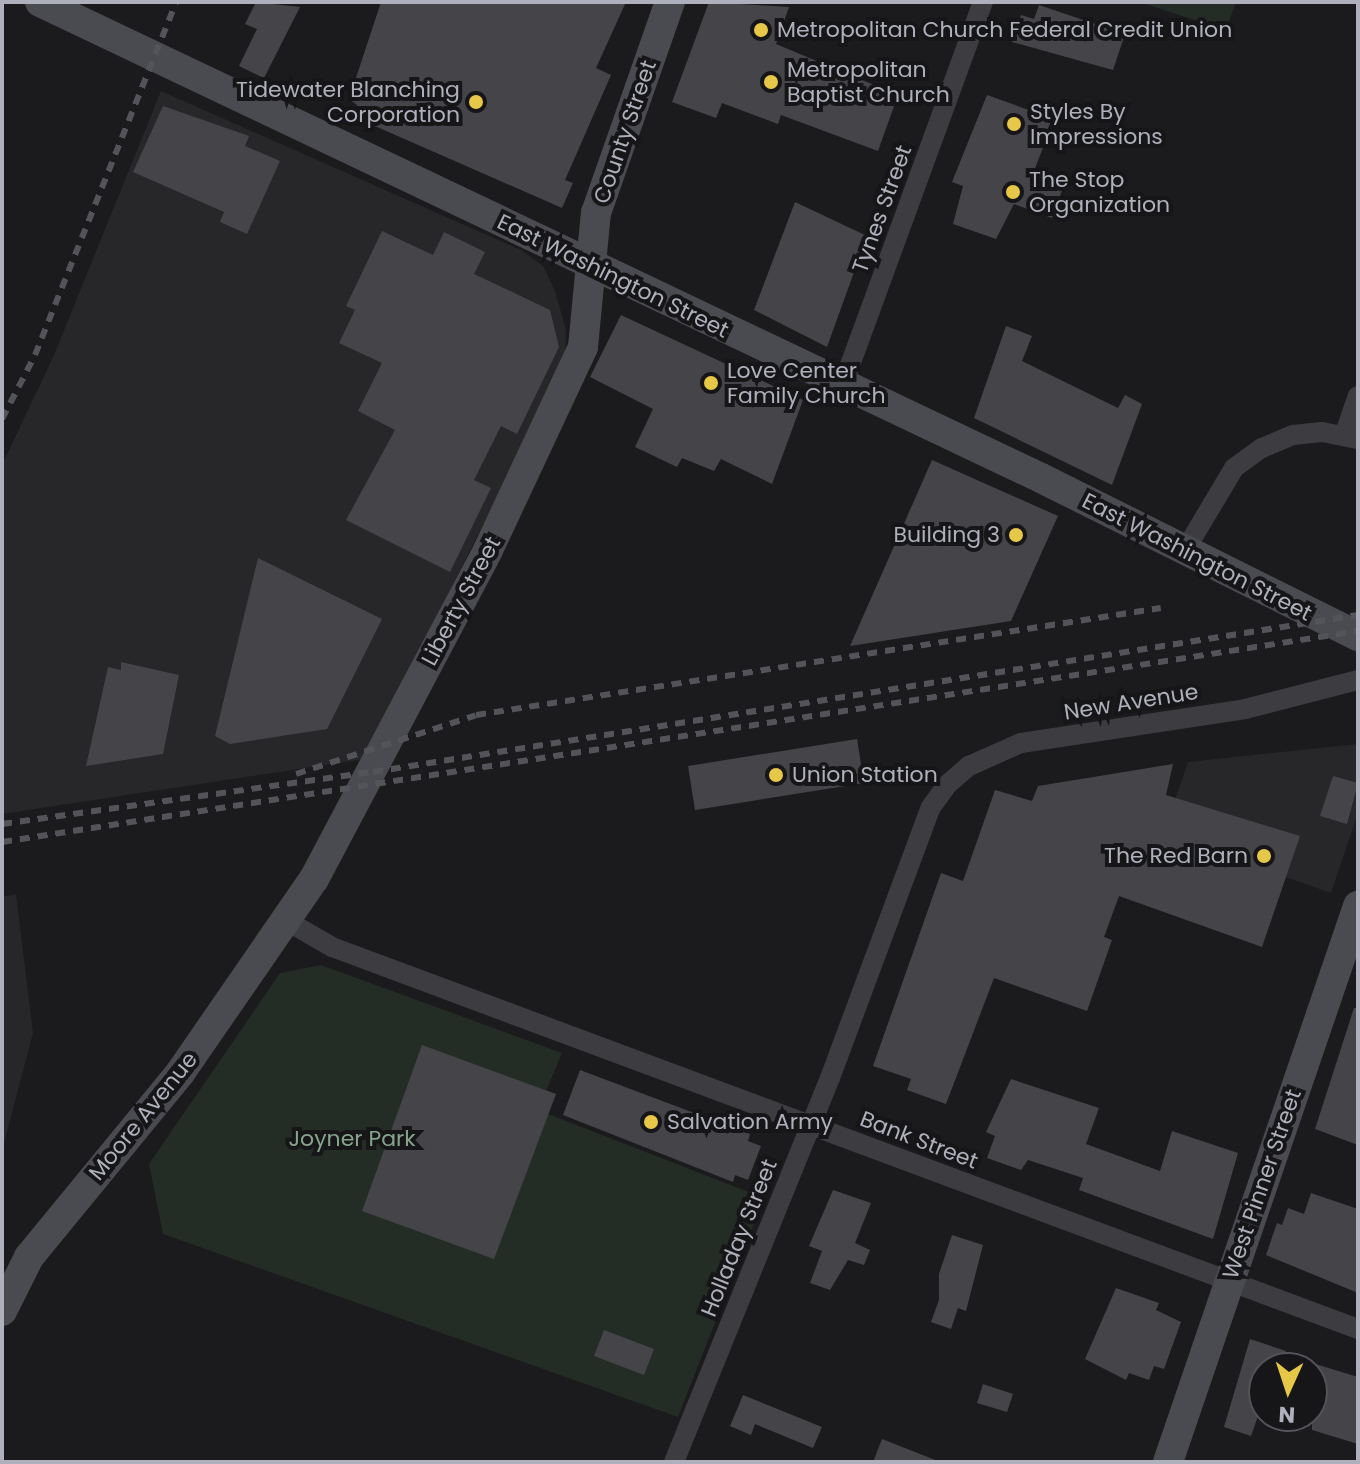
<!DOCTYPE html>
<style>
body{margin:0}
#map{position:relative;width:1360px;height:1464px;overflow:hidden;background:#1b1a1c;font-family:Poppins,sans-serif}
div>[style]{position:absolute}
.built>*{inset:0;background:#272629}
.green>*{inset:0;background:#242c26}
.building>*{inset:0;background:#454549}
.street>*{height:20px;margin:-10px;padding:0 10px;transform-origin:10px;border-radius:10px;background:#3c3c41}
.secondary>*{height:30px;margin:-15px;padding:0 15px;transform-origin:15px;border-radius:15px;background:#4a4a51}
.rail>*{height:6px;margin-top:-3px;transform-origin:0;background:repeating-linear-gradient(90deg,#53535a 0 10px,transparent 0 18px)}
.dots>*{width:22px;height:22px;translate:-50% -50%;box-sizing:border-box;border:4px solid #161517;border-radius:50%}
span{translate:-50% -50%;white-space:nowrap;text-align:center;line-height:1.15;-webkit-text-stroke:8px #161517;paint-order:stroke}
.poi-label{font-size:22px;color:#aeb0bb}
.left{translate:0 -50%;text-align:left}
.right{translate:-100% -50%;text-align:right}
.street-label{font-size:22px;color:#aeb0bb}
.park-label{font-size:22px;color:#86a48c}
.frame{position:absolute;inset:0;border:4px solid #aeb0bb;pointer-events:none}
.north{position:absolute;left:1248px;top:1352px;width:80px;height:80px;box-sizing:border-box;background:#161517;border:2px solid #535359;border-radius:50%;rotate:183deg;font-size:22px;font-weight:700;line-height:32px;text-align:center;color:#aeb0bb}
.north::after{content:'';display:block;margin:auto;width:28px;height:36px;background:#e7c748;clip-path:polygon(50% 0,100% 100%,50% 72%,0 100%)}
</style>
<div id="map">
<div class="built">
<i style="clip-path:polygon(161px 91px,521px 250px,543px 266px,555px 291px,566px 330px,565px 362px,365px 759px,2px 814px,2px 465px,54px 355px)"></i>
<i style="clip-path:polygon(1358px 744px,1358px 813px,1331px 893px,1163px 834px,1188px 762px)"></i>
<i style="clip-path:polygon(16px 894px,33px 1033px,2px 1151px,2px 897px)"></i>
</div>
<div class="green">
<i style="clip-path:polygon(1139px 2px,1236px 2px,1226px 30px)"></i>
<i style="clip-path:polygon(321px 965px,562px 1053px,538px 1110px,764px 1198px,678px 1417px,163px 1234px,149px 1164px,280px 973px)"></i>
</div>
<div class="building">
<i style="clip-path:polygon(256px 2px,300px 7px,264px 78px,239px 66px,257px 29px,245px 24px)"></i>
<i style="clip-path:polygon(381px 2px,626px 2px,596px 68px,611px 75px,565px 180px,573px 183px,562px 208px,352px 116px,357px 105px,349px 99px)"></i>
<i style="clip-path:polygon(709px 2px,789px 7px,776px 44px,898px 95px,878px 151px,781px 115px,778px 124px,722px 103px,716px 118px,672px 102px)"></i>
<i style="clip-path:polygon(1039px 5px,1125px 34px,1113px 70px,1012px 42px,1021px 15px,1034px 19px)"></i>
<i style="clip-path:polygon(987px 95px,1054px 119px,1034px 171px,1065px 182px,1052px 218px,1014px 204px,996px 239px,953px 224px,963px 186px,952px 182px)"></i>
<i style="clip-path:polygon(163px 106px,249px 136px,245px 146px,280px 161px,247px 234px,220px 222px,224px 212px,133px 172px)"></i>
<i style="clip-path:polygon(795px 202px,867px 236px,827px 347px,754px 310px)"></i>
<i style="clip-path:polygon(382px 231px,433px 255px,444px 232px,485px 252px,474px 274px,550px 310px,559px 347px,517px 434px,501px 426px,474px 480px,491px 488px,450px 572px,346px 520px,395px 430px,358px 411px,382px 363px,339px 343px,355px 310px,346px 306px)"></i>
<i style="clip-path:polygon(621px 315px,803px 400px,772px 484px,721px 459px,714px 471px,682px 458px,677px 467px,635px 447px,653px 409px,590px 377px)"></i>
<i style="clip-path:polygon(1006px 326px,1032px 336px,1022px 361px,1118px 408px,1125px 395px,1142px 404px,1112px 485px,974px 418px)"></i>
<i style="clip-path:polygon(932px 460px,1058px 516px,1011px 621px,850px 646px)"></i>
<i style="clip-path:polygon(258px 558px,382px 619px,327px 729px,230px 744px,215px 736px)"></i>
<i style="clip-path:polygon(121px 662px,179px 675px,163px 754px,86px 766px,108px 667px,121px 670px)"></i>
<i style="clip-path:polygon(857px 739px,864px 783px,695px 810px,688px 766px)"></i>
<i style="clip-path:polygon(1173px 764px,1166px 795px,1300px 836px,1262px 947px,1119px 896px,1104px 937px,1112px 940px,1087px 1011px,994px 978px,946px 1104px,907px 1090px,911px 1079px,873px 1066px,941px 873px,963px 881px,995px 790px,1032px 801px,1038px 786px)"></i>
<i style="clip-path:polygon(1333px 776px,1358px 783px,1347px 824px,1320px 816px)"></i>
<i style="clip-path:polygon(1354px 1008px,1358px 1008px,1358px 1145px,1315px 1129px)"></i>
<i style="clip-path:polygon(422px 1045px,556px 1094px,494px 1259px,362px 1211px)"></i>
<i style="clip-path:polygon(580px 1070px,750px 1134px,748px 1141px,761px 1146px,748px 1180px,735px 1175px,733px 1182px,563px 1115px)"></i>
<i style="clip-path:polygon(1011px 1079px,1099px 1108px,1086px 1144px,1160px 1171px,1172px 1131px,1238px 1153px,1213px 1239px,1079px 1190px,1083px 1178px,1028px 1160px,1021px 1170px,987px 1158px,995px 1136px,986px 1132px)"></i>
<i style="clip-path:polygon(833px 1190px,871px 1203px,855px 1243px,870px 1250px,864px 1265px,848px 1260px,830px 1290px,810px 1283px,822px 1251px,809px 1246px)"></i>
<i style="clip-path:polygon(1311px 1193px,1358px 1209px,1358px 1293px,1266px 1255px,1277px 1223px,1282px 1225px,1288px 1208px,1304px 1214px)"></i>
<i style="clip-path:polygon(952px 1235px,983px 1245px,966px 1311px,958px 1308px,951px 1329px,931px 1322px,939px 1300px,939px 1274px)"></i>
<i style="clip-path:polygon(1116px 1288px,1159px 1303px,1156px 1310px,1181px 1322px,1164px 1369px,1154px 1366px,1149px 1380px,1129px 1373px,1126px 1380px,1085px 1359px)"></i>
<i style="clip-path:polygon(604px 1330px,654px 1349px,644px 1375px,594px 1356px)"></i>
<i style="clip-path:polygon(1250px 1339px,1286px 1351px,1280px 1368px,1264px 1368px,1264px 1418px,1258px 1416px,1251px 1436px,1224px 1427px)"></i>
<i style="clip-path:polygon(1312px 1363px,1358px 1377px,1358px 1444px,1312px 1430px)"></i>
<i style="clip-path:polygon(983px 1384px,1013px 1394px,1007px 1412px,977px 1403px)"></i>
<i style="clip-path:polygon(743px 1395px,822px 1427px,813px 1448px,755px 1424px,751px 1435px,730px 1426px)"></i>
<i style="clip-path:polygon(882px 1439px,938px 1461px,938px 1462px,873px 1462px)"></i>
</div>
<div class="street">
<i style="left:842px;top:387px;width:410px;rotate:-69.9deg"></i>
<i style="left:1345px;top:433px;width:39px;rotate:-71deg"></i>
<i style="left:1184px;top:552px;width:98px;rotate:-59.2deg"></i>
<i style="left:1234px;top:468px;width:34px;rotate:-36deg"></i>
<i style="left:1262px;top:448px;width:34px;rotate:-23deg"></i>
<i style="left:1293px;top:435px;width:29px;rotate:-6deg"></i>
<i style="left:1322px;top:432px;width:37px;rotate:11deg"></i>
<i style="left:287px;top:921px;width:52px;rotate:30deg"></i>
<i style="left:332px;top:947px;width:1095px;rotate:20.42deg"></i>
<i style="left:674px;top:1462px;width:414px;rotate:-67.9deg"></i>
<i style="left:830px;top:1078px;width:289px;rotate:-69.6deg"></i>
<i style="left:931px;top:807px;width:29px;rotate:-54deg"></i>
<i style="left:948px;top:784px;width:28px;rotate:-41deg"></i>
<i style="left:969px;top:766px;width:57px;rotate:-23.9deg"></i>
<i style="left:1021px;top:743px;width:227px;rotate:-8.6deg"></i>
<i style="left:1245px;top:709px;width:117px;rotate:-14.4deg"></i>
</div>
<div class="secondary">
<i style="left:40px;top:2px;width:1108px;rotate:25.43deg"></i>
<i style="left:1041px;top:478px;width:354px;rotate:26.5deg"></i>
<i style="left:2px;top:1311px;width:60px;rotate:-63.4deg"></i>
<i style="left:29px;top:1257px;width:238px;rotate:-50.6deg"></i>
<i style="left:180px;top:1073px;width:236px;rotate:-55.4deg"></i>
<i style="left:314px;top:879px;width:372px;rotate:-62.1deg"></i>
<i style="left:488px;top:550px;width:224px;rotate:-64.9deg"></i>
<i style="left:583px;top:347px;width:135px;rotate:-84.5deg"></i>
<i style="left:596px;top:213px;width:224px;rotate:-70.7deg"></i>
<i style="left:1168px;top:1462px;width:588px;rotate:-71.13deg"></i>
</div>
<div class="rail">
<i style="left:2px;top:419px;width:72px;rotate:-62.7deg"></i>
<i style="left:35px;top:355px;width:380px;rotate:-68.2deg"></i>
<i style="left:296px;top:774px;width:189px;rotate:-18.1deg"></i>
<i style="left:476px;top:715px;width:693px;rotate:-8.88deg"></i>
<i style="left:2px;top:824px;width:375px;rotate:-8deg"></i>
<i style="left:373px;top:772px;width:997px;rotate:-9.06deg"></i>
<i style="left:2px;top:842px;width:1372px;rotate:-8.84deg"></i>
</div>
<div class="dots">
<i style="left:761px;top:30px;background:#e7c748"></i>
<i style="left:771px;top:82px;background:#e7c748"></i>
<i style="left:476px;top:102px;background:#e7c748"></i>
<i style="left:1014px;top:124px;background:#e7c748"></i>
<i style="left:1013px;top:192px;background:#e7c748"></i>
<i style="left:711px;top:383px;background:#e7c748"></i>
<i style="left:1016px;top:535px;background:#e7c748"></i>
<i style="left:776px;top:775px;background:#e7c748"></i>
<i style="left:1264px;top:856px;background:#e7c748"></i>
<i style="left:651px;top:1122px;background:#e7c748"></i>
</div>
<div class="poi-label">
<span class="left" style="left:777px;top:30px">Metropolitan Church Federal Credit Union</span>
<span class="left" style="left:787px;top:82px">Metropolitan<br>Baptist Church</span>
<span class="right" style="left:460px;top:102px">Tidewater Blanching<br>Corporation</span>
<span class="left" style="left:1030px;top:124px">Styles By<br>Impressions</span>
<span class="left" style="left:1029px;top:192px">The Stop<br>Organization</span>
<span class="left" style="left:727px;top:383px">Love Center<br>Family Church</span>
<span class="right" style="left:1000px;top:535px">Building 3</span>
<span class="left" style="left:792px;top:775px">Union Station</span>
<span class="right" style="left:1248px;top:856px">The Red Barn</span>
<span class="left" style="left:667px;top:1122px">Salvation Army</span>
</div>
<div class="street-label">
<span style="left:625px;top:132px;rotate:-71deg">County Street</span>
<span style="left:882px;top:209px;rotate:-70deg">Tynes Street</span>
<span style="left:613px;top:276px;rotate:26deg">East Washington Street</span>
<span style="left:1197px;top:557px;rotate:27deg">East Washington Street</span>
<span style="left:461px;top:601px;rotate:-62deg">Liberty Street</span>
<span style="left:1131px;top:702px;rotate:-9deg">New Avenue</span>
<span style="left:143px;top:1116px;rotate:-51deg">Moore Avenue</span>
<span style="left:919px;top:1140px;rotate:21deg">Bank Street</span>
<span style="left:1262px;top:1184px;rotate:-71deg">West Pinner Street</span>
<span style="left:739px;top:1238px;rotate:-68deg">Holladay Street</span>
</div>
<div class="park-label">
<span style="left:352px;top:1139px">Joyner Park</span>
</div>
<div class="frame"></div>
<div class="north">N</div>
</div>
